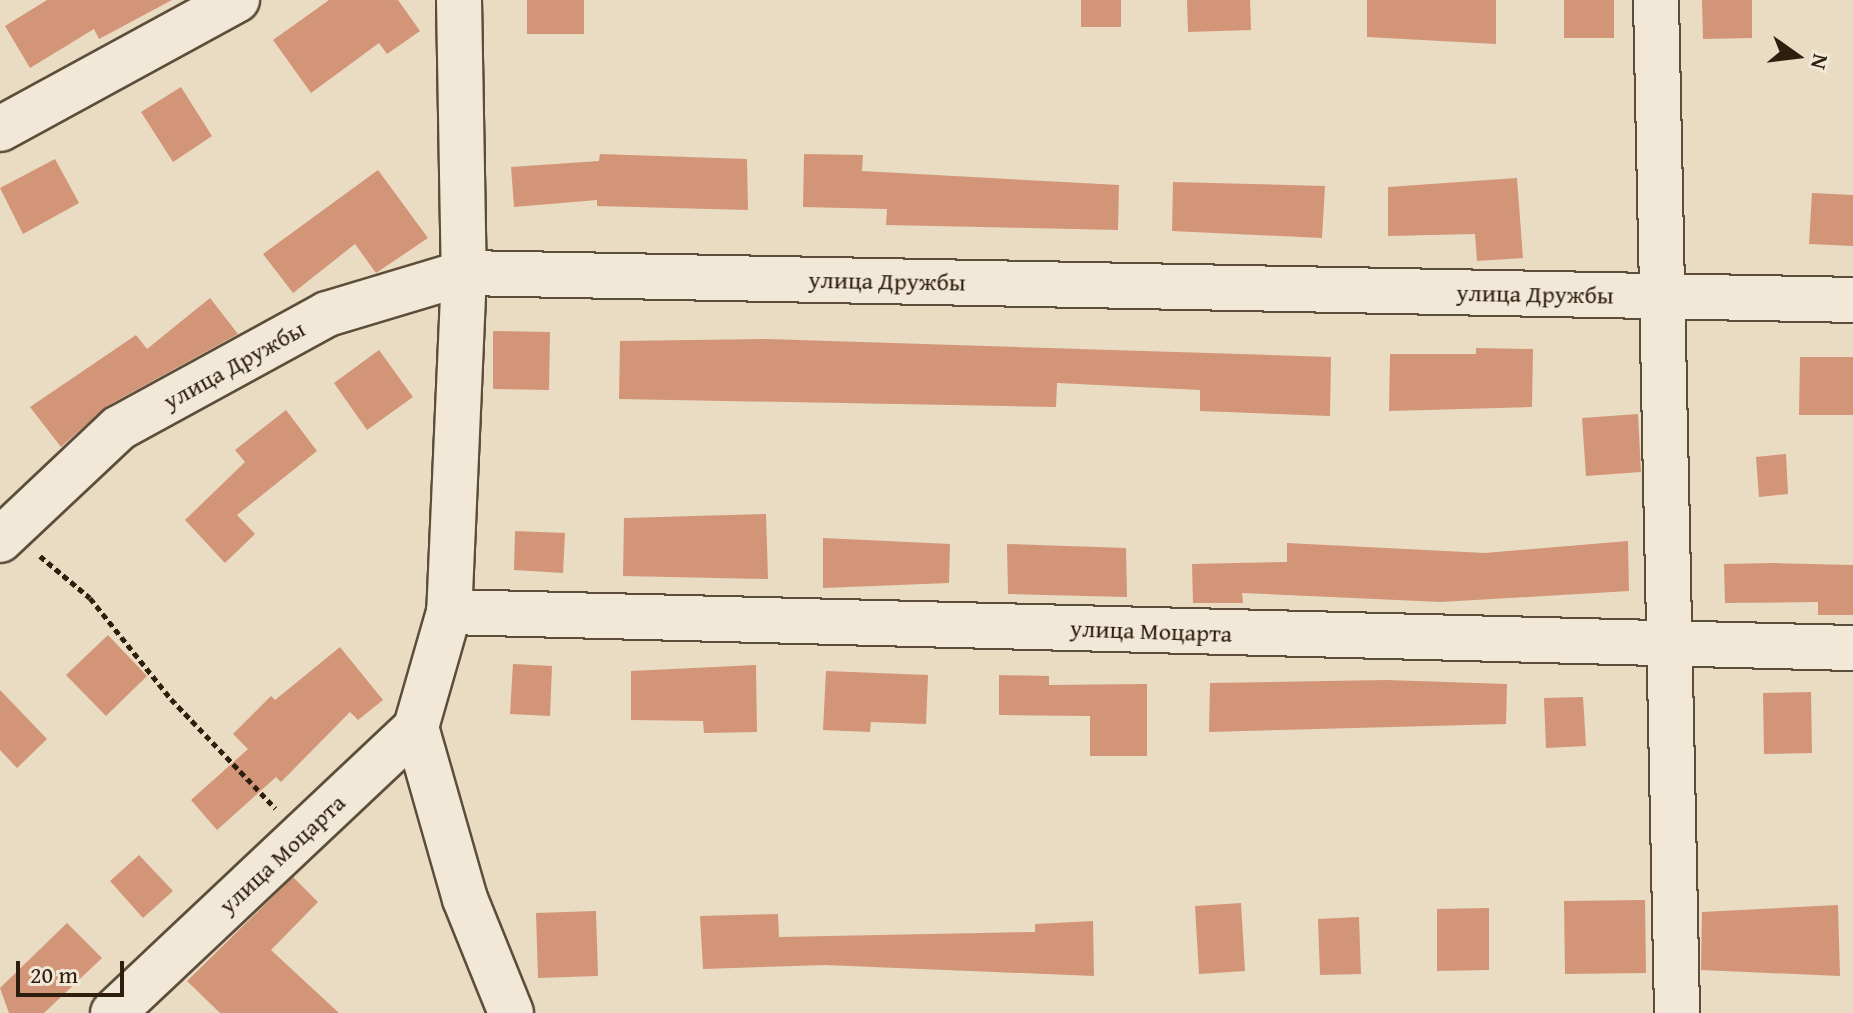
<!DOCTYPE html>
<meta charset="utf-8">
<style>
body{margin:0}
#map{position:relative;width:1853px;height:1013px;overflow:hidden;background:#e9dcc3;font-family:"Gentium Book Plus",serif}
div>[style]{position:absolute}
.building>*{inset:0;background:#d39578}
.path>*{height:5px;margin-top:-2.5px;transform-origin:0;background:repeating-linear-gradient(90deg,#2d1e0d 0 6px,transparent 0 10px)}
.roads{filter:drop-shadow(2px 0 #5c4e3a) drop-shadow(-2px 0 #5c4e3a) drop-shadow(0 2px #5c4e3a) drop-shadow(0 -2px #5c4e3a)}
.minor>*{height:44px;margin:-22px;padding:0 22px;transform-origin:22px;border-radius:22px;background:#f1e8d8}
span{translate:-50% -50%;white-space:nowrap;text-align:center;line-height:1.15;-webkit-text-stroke:6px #f1e8d8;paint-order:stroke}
.street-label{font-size:24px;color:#2d1e0d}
.north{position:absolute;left:1757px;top:16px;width:80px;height:80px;-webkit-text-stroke:6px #f1e8d8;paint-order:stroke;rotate:104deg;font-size:22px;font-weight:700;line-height:32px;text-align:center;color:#2d1e0d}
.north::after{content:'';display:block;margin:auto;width:28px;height:36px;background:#2d1e0d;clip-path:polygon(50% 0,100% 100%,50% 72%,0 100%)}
.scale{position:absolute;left:16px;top:961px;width:108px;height:36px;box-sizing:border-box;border:4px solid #2d1e0d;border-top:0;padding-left:10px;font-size:24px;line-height:28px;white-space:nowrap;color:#2d1e0d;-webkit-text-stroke:6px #f1e8d8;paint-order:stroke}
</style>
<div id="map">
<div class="building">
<i style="clip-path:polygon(47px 0,172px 0,99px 39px,94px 29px,30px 68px,5px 26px)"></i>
<i style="clip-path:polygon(329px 0,398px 0,420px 31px,387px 54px,379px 43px,311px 93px,273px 40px)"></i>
<i style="clip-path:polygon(527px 0,584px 0,584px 34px,527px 34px)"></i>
<i style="clip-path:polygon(1081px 0,1121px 0,1121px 27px,1081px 27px)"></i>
<i style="clip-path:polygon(1187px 0,1250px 0,1251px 30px,1188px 32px)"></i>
<i style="clip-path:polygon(1367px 0,1496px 0,1496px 44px,1367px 37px)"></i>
<i style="clip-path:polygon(1564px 0,1614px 0,1614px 38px,1564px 38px)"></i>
<i style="clip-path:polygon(1702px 0,1752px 0,1752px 38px,1703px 39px)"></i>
<i style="clip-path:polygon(181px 87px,212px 136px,173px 162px,141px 112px)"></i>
<i style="clip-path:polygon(600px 154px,747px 159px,748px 210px,597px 206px,597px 200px,514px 207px,511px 167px,599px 161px)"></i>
<i style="clip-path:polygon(804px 154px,863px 155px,862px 171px,1119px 185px,1118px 230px,886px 225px,887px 209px,803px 207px)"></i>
<i style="clip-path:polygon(55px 159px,79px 203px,23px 234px,0 188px)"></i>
<i style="clip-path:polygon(378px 170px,428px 238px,376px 273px,355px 244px,293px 293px,263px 254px)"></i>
<i style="clip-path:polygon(1517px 178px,1523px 258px,1477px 261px,1475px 234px,1388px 236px,1388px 187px)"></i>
<i style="clip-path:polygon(1173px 182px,1325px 186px,1322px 238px,1172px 231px)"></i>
<i style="clip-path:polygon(1812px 193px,1853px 195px,1853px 246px,1809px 244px)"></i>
<i style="clip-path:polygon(210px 298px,238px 334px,107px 406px,61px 447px,30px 407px,136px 335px,147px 349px)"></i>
<i style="clip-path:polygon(493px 331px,550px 332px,549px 390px,493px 389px)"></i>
<i style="clip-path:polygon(768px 339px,1331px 357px,1330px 416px,1200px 411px,1200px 390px,1057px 383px,1056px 407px,619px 399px,620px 341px)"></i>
<i style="clip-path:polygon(1476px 348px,1533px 349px,1532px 407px,1389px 411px,1390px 354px,1476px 354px)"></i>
<i style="clip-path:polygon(379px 350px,413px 397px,367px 430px,334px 383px)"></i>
<i style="clip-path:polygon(1800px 357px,1853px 357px,1853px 415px,1799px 415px)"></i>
<i style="clip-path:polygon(286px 410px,317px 451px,237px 515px,255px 534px,225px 563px,185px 520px,245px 462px,235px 450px)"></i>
<i style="clip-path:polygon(1638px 414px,1641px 472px,1586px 476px,1582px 418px)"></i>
<i style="clip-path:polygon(1786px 454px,1788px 494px,1759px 497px,1756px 457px)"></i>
<i style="clip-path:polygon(766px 514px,768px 579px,623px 576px,624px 518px)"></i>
<i style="clip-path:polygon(515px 531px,565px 533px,563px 573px,514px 570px)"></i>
<i style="clip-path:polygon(823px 538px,950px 544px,949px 583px,823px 588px)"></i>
<i style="clip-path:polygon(1628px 541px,1629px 591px,1441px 602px,1242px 593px,1243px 603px,1193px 603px,1192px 564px,1287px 562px,1287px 543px,1485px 553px)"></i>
<i style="clip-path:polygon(1007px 544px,1126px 548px,1127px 597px,1008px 594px)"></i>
<i style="clip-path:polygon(1773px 563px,1853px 565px,1853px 615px,1818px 615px,1818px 602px,1725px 603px,1724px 564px)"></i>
<i style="clip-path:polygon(108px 635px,147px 676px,106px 716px,66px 675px)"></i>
<i style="clip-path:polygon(340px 647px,383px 700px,358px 720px,350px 712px,281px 782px,276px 777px,217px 830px,191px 800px,248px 749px,233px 734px,271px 696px,275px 700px)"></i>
<i style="clip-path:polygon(513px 664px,552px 666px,550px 716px,510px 714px)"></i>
<i style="clip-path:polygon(756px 665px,757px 732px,704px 733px,703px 721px,631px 720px,631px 671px)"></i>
<i style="clip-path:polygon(826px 671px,928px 675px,926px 724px,871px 722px,870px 732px,823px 730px)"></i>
<i style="clip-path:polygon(999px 675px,1049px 676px,1049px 685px,1147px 684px,1147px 756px,1090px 756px,1090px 716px,999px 715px)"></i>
<i style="clip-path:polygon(1386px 680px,1507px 684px,1506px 724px,1209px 732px,1210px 683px)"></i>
<i style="clip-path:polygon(0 690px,47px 739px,17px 768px,0 750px)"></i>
<i style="clip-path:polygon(1811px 692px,1812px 753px,1764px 754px,1763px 693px)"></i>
<i style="clip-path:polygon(1583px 697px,1586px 746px,1546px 748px,1544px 698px)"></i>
<i style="clip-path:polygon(139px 855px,173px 891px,143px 918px,110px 881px)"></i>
<i style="clip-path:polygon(293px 877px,318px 902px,271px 950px,339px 1013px,220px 1013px,187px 981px)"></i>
<i style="clip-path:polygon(1645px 900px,1646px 973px,1565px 974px,1564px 901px)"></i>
<i style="clip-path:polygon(1241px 903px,1245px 971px,1199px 974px,1195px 906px)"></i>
<i style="clip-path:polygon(1838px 905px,1840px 976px,1701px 970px,1702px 912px)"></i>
<i style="clip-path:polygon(1489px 908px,1489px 970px,1437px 971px,1437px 909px)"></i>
<i style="clip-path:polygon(596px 911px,598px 976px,538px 978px,536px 913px)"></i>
<i style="clip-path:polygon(778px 914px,779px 937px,1035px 932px,1035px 924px,1093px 921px,1094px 976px,825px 965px,703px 969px,700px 916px)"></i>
<i style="clip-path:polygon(1359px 917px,1361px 974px,1320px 975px,1318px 919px)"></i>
<i style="clip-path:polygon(67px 923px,102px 958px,44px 1013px,9px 1013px,0 988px)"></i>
</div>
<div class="path">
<i style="left:40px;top:556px;width:65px;rotate:40deg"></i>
<i style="left:90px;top:598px;width:129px;rotate:51.3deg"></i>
<i style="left:171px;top:699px;width:151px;rotate:46.3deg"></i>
</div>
<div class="roads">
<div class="minor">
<i style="left:459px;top:0;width:273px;rotate:89deg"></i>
<i style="left:464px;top:273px;width:339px;rotate:92.5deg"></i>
<i style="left:449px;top:612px;width:120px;rotate:106deg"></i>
<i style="left:416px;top:727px;width:179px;rotate:74.1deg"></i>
<i style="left:465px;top:899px;width:123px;rotate:68deg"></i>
<i style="left:1656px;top:0;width:1013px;rotate:88.81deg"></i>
<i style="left:0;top:129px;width:270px;rotate:-28.6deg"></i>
<i style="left:0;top:540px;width:163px;rotate:-43.3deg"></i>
<i style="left:119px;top:428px;width:237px;rotate:-28.7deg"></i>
<i style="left:327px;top:314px;width:143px;rotate:-16.7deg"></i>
<i style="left:464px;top:273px;width:1389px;rotate:1.11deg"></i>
<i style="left:449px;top:612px;width:1404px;rotate:1.47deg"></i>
<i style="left:113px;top:1013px;width:417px;rotate:-43.3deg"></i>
</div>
</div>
<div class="street-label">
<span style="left:887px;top:281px;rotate:1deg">улица Дружбы</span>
<span style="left:1535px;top:294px;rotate:1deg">улица Дружбы</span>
<span style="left:234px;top:365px;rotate:-29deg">улица Дружбы</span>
<span style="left:1151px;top:631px;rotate:2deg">улица Моцарта</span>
<span style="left:282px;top:854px;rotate:-43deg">улица Моцарта</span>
</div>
<div class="north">N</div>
<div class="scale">20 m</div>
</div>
